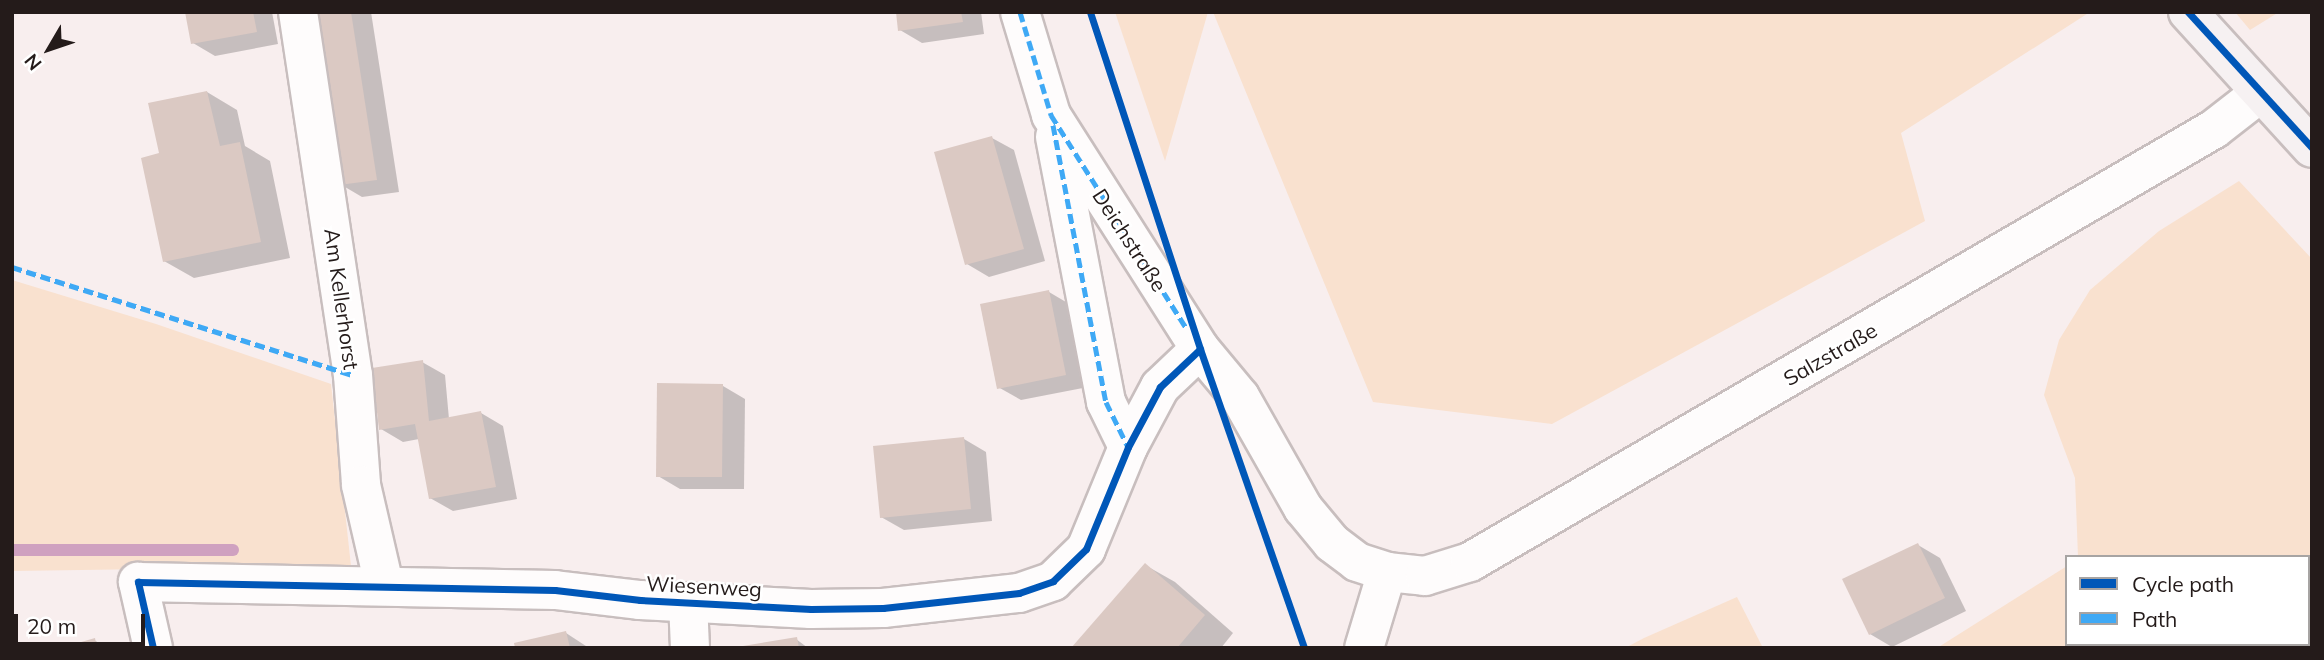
<!DOCTYPE html>
<meta charset="utf-8">
<style>
body{margin:0}
#map{position:relative;width:2324px;height:660px;overflow:hidden;background:#f8eeee;font-family:Mulish,sans-serif}
div>[style]{position:absolute}
.green>*{inset:0;background:#f9e1cf}
.shadow>*{inset:0;background:#0003}
.stream>*{height:12px;margin:-6px;padding:0 6px;transform-origin:6px;border-radius:6px;background:#cfa1c0}
.building>*{inset:0;background:#dbc9c3}
.roads{filter:drop-shadow(2px 0 #c8bebe) drop-shadow(-2px 0 #c8bebe) drop-shadow(0 2px #c8bebe) drop-shadow(0 -2px #c8bebe)}
.street>*{height:38px;margin:-19px;padding:0 19px;transform-origin:19px;border-radius:19px;background:#fefcfc}
.secondary>*{height:38px;margin:-19px;padding:0 19px;transform-origin:19px;border-radius:19px;background:#f6f1f2}
.quiet>*{height:5px;margin-top:-2.5px;transform-origin:0;background:repeating-linear-gradient(90deg,#3fa9f5 0 10px,transparent 0 15px)}
.cycleway>*{height:7px;margin:-3.5px;padding:0 3.5px;transform-origin:3.5px;border-radius:3.5px;background:#0057b8}
span{translate:-50% -50%;white-space:nowrap;text-align:center;line-height:1.15;-webkit-text-stroke:5px #fff;paint-order:stroke}
.street-label{font-size:21px;color:#241b1a}
.frame{position:absolute;inset:0;border:14px solid #241b1a;pointer-events:none}
.legend{position:absolute;left:2065px;top:555px;width:245px;height:91px;box-sizing:border-box;background:#fff;border:2px solid #a7a4a3;margin:0;padding:9px 12px;list-style:none;font-size:21px;color:#241b1a}
.legend li{display:flex;align-items:center;gap:14px;height:35px}
.legend b{width:35px;border:2px solid #a7a4a3}
.north{position:absolute;left:14px;top:14px;width:70px;height:70px;-webkit-text-stroke:5px #fff;paint-order:stroke;rotate:231deg;font-size:19px;font-weight:700;line-height:28px;text-align:center;color:#241b1a}
.north::after{content:'';display:block;margin:auto;width:24px;height:32px;background:#241b1a;clip-path:polygon(50% 0,100% 100%,50% 72%,0 100%)}
.scale{position:absolute;left:14px;top:614px;width:131px;height:32px;box-sizing:border-box;border:4px solid #241b1a;border-top:0;padding-left:9px;font-size:21px;line-height:24px;white-space:nowrap;color:#241b1a;-webkit-text-stroke:5px #fff;paint-order:stroke}
</style>
<div id="map">
<div class="green">
<i style="clip-path:polygon(1115px 12px,1208px 12px,1165px 161px)"></i>
<i style="clip-path:polygon(1213px 12px,2090px 12px,1901px 133px,1925px 221px,1552px 424px,1373px 402px)"></i>
<i style="clip-path:polygon(2235px 12px,2279px 12px,2250px 30px)"></i>
<i style="clip-path:polygon(2239px 181px,2312px 259px,2312px 648px,1937px 648px,2067px 566px,2067px 644px,2308px 644px,2308px 557px,2078px 557px,2075px 478px,2044px 395px,2059px 340px,2090px 290px,2159px 231px)"></i>
<i style="clip-path:polygon(12px 280px,156px 324px,331px 384px,351px 566px,12px 571px)"></i>
<i style="clip-path:polygon(1737px 597px,1763px 648px,1625px 648px,1644px 638px)"></i>
</div>
<div class="shadow">
<i style="clip-path:polygon(187px 12px,272px 12px,278px 44px,215px 56px,193px 43px)"></i>
<i style="clip-path:polygon(314px 12px,371px 12px,399px 192px,362px 197px,340px 184px)"></i>
<i style="clip-path:polygon(897px 12px,981px 12px,984px 34px,922px 43px,900px 30px)"></i>
<i style="clip-path:polygon(207px 92px,237px 110px,245px 146px,270px 161px,290px 258px,194px 278px,164px 261px,161px 155px)"></i>
<i style="clip-path:polygon(992px 138px,1014px 150px,1045px 261px,989px 277px,967px 264px)"></i>
<i style="clip-path:polygon(1049px 292px,1071px 305px,1088px 387px,1021px 400px,998px 387px)"></i>
<i style="clip-path:polygon(422px 362px,445px 375px,449px 419px,481px 413px,503px 426px,517px 499px,453px 511px,430px 498px,419px 439px,403px 442px,381px 429px)"></i>
<i style="clip-path:polygon(723px 386px,745px 399px,744px 489px,680px 489px,658px 476px)"></i>
<i style="clip-path:polygon(964px 439px,986px 452px,992px 521px,904px 530px,881px 517px)"></i>
<i style="clip-path:polygon(1918px 545px,1940px 558px,1966px 611px,1892px 647px,1870px 634px)"></i>
<i style="clip-path:polygon(1145px 565px,1175px 582px,1233px 633px,1221px 648px,1073px 648px)"></i>
<i style="clip-path:polygon(566px 633px,589px 648px,517px 648px)"></i>
<i style="clip-path:polygon(796px 639px,808px 648px,745px 648px)"></i>
<i style="clip-path:polygon(94px 640px,107px 648px,67px 648px)"></i>
</div>
<div class="stream">
<i style="left:12px;top:550px;width:221px"></i>
</div>
<div class="building">
<i style="clip-path:polygon(185px 12px,253px 12px,257px 32px,191px 44px)"></i>
<i style="clip-path:polygon(312px 12px,351px 12px,377px 180px,339px 185px)"></i>
<i style="clip-path:polygon(896px 12px,961px 12px,963px 22px,898px 31px)"></i>
<i style="clip-path:polygon(207px 91px,220px 146px,240px 142px,261px 242px,163px 262px,141px 158px,159px 153px,148px 103px)"></i>
<i style="clip-path:polygon(992px 136px,1024px 249px,965px 265px,934px 152px)"></i>
<i style="clip-path:polygon(1049px 290px,1066px 375px,997px 389px,980px 304px)"></i>
<i style="clip-path:polygon(423px 360px,429px 421px,481px 411px,496px 487px,429px 499px,415px 424px,379px 430px,372px 368px)"></i>
<i style="clip-path:polygon(657px 383px,723px 384px,722px 477px,656px 477px)"></i>
<i style="clip-path:polygon(964px 437px,971px 509px,880px 518px,873px 446px)"></i>
<i style="clip-path:polygon(1918px 543px,1945px 598px,1869px 635px,1842px 579px)"></i>
<i style="clip-path:polygon(1145px 563px,1205px 615px,1177px 648px,1071px 648px)"></i>
<i style="clip-path:polygon(566px 631px,570px 648px,515px 648px,514px 643px)"></i>
<i style="clip-path:polygon(797px 637px,799px 648px,743px 648px,743px 646px)"></i>
<i style="clip-path:polygon(95px 638px,97px 648px,64px 648px,64px 647px)"></i>
</div>
<div class="roads">
<div class="street">
<i style="left:298px;top:12px;width:367px;rotate:81.4deg"></i>
<i style="left:353px;top:375px;width:110px;rotate:85.8deg"></i>
<i style="left:361px;top:485px;width:103px;rotate:77deg"></i>
<i style="left:1020px;top:12px;width:108px;rotate:73.2deg"></i>
<i style="left:1051px;top:115px;width:277px;rotate:57.5deg"></i>
<i style="left:1200px;top:349px;width:62px;rotate:50.2deg"></i>
<i style="left:1240px;top:397px;width:128px;rotate:60.4deg"></i>
<i style="left:1303px;top:508px;width:45px;rotate:50.4deg"></i>
<i style="left:1332px;top:543px;width:31px;rotate:37deg"></i>
<i style="left:1357px;top:562px;width:32px;rotate:18deg"></i>
<i style="left:1387px;top:572px;width:79px;rotate:106.8deg"></i>
<i style="left:1055px;top:137px;width:270px;rotate:79.1deg"></i>
<i style="left:1106px;top:402px;width:50px;rotate:63.9deg"></i>
<i style="left:1387px;top:572px;width:38px;rotate:6deg"></i>
<i style="left:1425px;top:576px;width:47px;rotate:-17.3deg"></i>
<i style="left:1470px;top:562px;width:861px;rotate:-30.2deg"></i>
<i style="left:2214px;top:129px;width:57px;rotate:-37.9deg"></i>
<i style="left:688px;top:602px;width:46px;rotate:87.5deg"></i>
<i style="left:153px;top:648px;width:68px;rotate:-102.8deg"></i>
<i style="left:138px;top:582px;width:417px;rotate:1.1deg"></i>
<i style="left:555px;top:590px;width:86px;rotate:6.7deg"></i>
<i style="left:640px;top:600px;width:171px;rotate:3deg"></i>
<i style="left:811px;top:609px;width:72px;rotate:-0.8deg"></i>
<i style="left:883px;top:608px;width:137px;rotate:-6.3deg"></i>
<i style="left:1019px;top:593px;width:36px;rotate:-19deg"></i>
<i style="left:1053px;top:581px;width:46px;rotate:-44.1deg"></i>
<i style="left:1086px;top:549px;width:110px;rotate:-67.6deg"></i>
<i style="left:1128px;top:447px;width:68px;rotate:-61.9deg"></i>
<i style="left:1160px;top:387px;width:55px;rotate:-43.5deg"></i>
</div>
<div class="secondary">
<i style="left:2188px;top:12px;width:184px;rotate:47.6deg"></i>
</div>
</div>
<div class="quiet">
<i style="left:1020px;top:12px;width:108px;rotate:73.2deg"></i>
<i style="left:1051px;top:115px;width:254px;rotate:57.6deg"></i>
<i style="left:1053px;top:125px;width:282px;rotate:79.2deg"></i>
<i style="left:1106px;top:402px;width:50px;rotate:63.9deg"></i>
<i style="left:12px;top:267px;width:358px;rotate:17.6deg"></i>
</div>
<div class="cycleway">
<i style="left:1090px;top:12px;width:354px;rotate:71.9deg"></i>
<i style="left:1200px;top:349px;width:317px;rotate:70.8deg"></i>
<i style="left:2188px;top:12px;width:184px;rotate:47.6deg"></i>
<i style="left:153px;top:648px;width:68px;rotate:-102.8deg"></i>
<i style="left:138px;top:582px;width:417px;rotate:1.1deg"></i>
<i style="left:555px;top:590px;width:86px;rotate:6.7deg"></i>
<i style="left:640px;top:600px;width:171px;rotate:3deg"></i>
<i style="left:811px;top:609px;width:72px;rotate:-0.8deg"></i>
<i style="left:883px;top:608px;width:137px;rotate:-6.3deg"></i>
<i style="left:1019px;top:593px;width:36px;rotate:-19deg"></i>
<i style="left:1053px;top:581px;width:46px;rotate:-44.1deg"></i>
<i style="left:1086px;top:549px;width:110px;rotate:-67.6deg"></i>
<i style="left:1128px;top:447px;width:68px;rotate:-61.9deg"></i>
<i style="left:1160px;top:387px;width:55px;rotate:-43.5deg"></i>
</div>
<div class="street-label">
<span style="left:1130px;top:240px;rotate:57deg">Deichstraße</span>
<span style="left:342px;top:299px;rotate:82deg">Am Kellerhorst</span>
<span style="left:1830px;top:354px;rotate:-30deg">Salzstraße</span>
<span style="left:704px;top:586px;rotate:3deg">Wiesenweg</span>
</div>
<div class="frame"></div>
<ul class="legend">
<li><b style="height:9px;background:#0057b8"></b>Cycle path</li>
<li><b style="height:9px;background:#3fa9f5"></b>Path</li>
</ul>
<div class="north">N</div>
<div class="scale">20 m</div>
</div>
